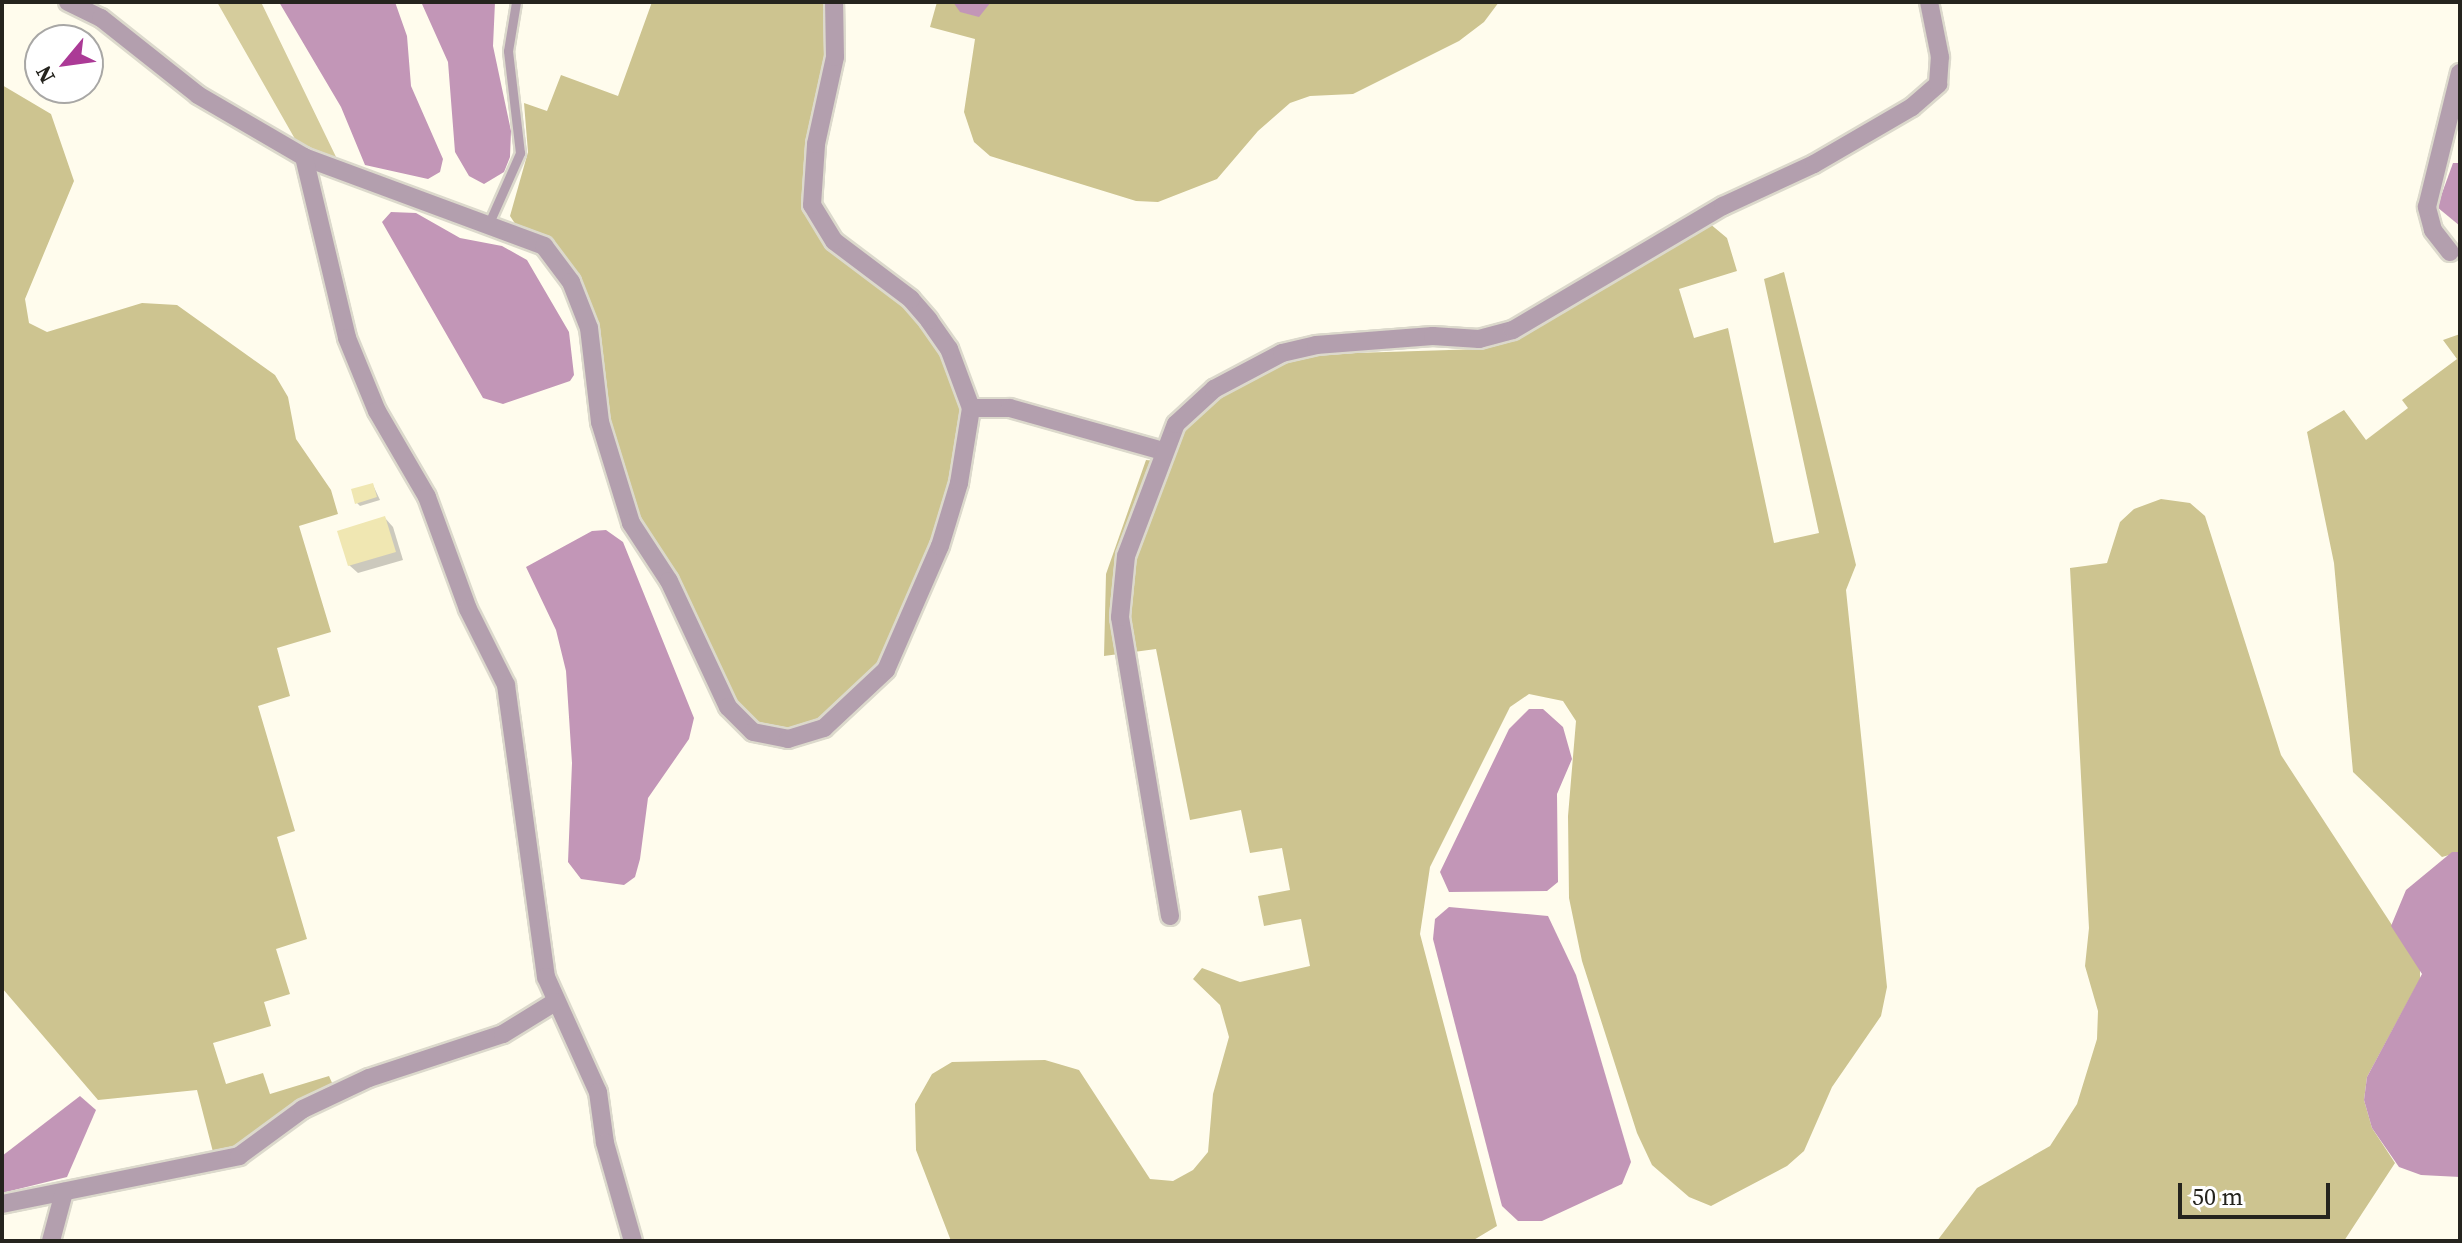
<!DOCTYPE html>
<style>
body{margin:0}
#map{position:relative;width:2462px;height:1243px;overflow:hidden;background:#fffced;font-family:"Source Serif 4",serif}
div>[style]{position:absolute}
.green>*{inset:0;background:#d5cc9c}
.forest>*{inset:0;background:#cdc490}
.water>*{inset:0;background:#c296b7}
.shadow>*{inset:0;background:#0003}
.building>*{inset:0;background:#f0e7b2}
.roads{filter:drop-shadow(2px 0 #dcd9cc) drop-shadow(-2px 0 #dcd9cc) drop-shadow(0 2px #dcd9cc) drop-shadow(0 -2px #dcd9cc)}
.service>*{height:9px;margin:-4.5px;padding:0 4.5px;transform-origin:4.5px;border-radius:4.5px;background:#b39fae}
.minor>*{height:18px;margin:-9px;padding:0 9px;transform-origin:9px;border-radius:9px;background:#b39fae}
span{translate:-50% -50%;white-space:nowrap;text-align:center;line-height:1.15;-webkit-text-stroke:6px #fff;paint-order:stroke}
.frame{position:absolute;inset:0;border:4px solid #25241e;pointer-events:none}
.north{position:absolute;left:24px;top:24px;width:80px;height:80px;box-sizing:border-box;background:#fff;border:2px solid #a8a7a5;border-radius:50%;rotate:241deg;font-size:22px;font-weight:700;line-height:32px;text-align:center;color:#25241e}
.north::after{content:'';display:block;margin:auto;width:28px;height:36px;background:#ab3a96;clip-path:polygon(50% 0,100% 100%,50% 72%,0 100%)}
.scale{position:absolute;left:2178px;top:1183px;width:152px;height:36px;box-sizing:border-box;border:4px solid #25241e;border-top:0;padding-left:10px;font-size:24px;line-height:28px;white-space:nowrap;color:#25241e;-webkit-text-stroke:6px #fff;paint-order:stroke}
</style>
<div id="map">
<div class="green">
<i style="clip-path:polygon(217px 2px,261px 2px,338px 161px,288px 143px,295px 139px)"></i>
</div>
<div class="forest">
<i style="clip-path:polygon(652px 2px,828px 2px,830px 30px,806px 206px,830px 245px,907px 303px,943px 352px,965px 409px,935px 543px,881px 667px,806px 730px,764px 730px,733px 704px,637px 520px,606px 421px,595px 326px,548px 241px,516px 225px,510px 216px,528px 152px,524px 103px,547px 111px,561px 75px,618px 96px)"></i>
<i style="clip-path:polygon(937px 2px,1499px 2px,1484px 22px,1459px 41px,1353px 94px,1310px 96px,1290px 103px,1258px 131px,1217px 179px,1158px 202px,1136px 201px,990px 156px,974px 142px,964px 112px,975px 39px,930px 27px)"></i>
<i style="clip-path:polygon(2px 85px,51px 114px,74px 181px,25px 299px,29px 323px,47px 332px,142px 303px,177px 305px,275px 375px,288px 397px,296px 439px,331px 490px,338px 514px,299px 526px,331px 632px,277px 648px,290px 696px,258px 706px,295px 831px,277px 837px,307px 939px,276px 949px,290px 994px,264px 1002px,271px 1026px,213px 1043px,226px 1084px,263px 1073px,270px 1094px,329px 1076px,333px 1085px,232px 1151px,213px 1152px,197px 1090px,98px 1100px,2px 988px)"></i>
<i style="clip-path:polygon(1709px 223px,1727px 238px,1737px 271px,1679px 289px,1694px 338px,1728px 328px,1774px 543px,1819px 533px,1764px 279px,1784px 272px,1856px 565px,1846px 590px,1887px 987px,1881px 1016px,1832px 1087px,1804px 1151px,1787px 1166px,1711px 1206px,1689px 1197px,1652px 1165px,1637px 1133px,1582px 961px,1569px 898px,1568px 816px,1576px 721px,1563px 701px,1529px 694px,1510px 707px,1430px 867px,1420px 934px,1497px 1226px,1472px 1241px,951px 1241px,916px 1150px,915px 1104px,932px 1074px,952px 1062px,1045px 1060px,1079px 1070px,1150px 1179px,1173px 1181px,1193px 1170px,1208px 1152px,1213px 1094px,1229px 1037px,1220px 1005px,1193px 979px,1202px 968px,1240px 982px,1310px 966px,1301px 919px,1264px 926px,1258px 896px,1290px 890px,1282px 848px,1250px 853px,1241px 810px,1190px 820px,1156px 649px,1104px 656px,1106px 574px,1146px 460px,1166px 462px,1192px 419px,1220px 394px,1278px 364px,1323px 354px,1481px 349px,1513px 341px)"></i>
<i style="clip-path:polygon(2460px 334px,2460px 852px,2442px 857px,2353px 772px,2334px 563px,2307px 432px,2344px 410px,2366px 440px,2408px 408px,2402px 400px,2457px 359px,2443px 340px)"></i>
<i style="clip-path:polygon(2161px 499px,2190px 503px,2205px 516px,2281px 755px,2420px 968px,2420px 979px,2367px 1077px,2364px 1100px,2372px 1128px,2395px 1163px,2344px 1241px,1937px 1241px,1977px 1188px,2050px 1146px,2077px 1104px,2097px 1039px,2098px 1011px,2085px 966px,2089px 928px,2070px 568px,2107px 563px,2120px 522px,2134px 509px)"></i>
</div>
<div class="water">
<i style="clip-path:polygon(279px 2px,395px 2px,407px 36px,411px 86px,443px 159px,440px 172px,428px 179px,365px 165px,341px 107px)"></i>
<i style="clip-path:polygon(495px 2px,493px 46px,511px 131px,510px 157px,504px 172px,484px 184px,469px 176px,455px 152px,448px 62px,422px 4px)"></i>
<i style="clip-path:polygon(953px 2px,991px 2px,979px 17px,960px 12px)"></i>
<i style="clip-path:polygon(2453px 163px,2460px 163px,2460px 226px,2437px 207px)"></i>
<i style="clip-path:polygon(391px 212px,416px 213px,460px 238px,502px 246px,527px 260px,569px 332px,574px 375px,570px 381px,503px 404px,483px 398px,382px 222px)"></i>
<i style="clip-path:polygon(606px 530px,623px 542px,694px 718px,689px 739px,648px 798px,640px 859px,635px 877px,624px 885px,581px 879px,568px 862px,572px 763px,566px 671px,556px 630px,526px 567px,592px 531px)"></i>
<i style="clip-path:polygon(1529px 709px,1543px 709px,1563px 727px,1572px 759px,1557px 794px,1558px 882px,1547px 891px,1449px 892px,1440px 872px,1509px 729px)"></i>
<i style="clip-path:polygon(2452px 852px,2460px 852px,2460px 1177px,2421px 1175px,2399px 1167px,2372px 1128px,2364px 1100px,2367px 1077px,2422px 974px,2391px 926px,2406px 890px)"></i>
<i style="clip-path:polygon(1449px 907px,1548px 916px,1576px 975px,1631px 1162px,1622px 1184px,1542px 1221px,1518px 1221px,1502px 1206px,1433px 939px,1435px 919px)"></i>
<i style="clip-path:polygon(80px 1096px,96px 1110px,67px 1177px,2px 1193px,2px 1156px)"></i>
</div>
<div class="shadow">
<i style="clip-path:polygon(373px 485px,380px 500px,360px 506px,357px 503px)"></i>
<i style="clip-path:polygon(385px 518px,393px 527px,403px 560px,358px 573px,349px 565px)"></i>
</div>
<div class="building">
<i style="clip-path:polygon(373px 483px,377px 497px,355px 504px,351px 489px)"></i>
<i style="clip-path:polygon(385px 516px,396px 552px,348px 566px,337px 531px)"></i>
</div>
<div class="roads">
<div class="service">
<i style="left:489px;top:223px;width:77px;rotate:-66.1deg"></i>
<i style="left:520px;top:153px;width:103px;rotate:-96.7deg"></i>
<i style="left:508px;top:51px;width:50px;rotate:-80.7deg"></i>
</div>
<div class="minor">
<i style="left:68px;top:2px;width:37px;rotate:26deg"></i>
<i style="left:101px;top:18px;width:124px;rotate:38.4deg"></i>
<i style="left:198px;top:95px;width:123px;rotate:30.3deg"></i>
<i style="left:304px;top:157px;width:256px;rotate:20.3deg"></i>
<i style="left:544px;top:246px;width:45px;rotate:53.1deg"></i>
<i style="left:571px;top:282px;width:49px;rotate:68.6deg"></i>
<i style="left:589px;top:328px;width:95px;rotate:83.3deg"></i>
<i style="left:600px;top:422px;width:106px;rotate:72.9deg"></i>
<i style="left:631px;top:523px;width:69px;rotate:56.8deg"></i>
<i style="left:669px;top:581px;width:139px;rotate:64.9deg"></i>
<i style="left:728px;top:707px;width:35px;rotate:45deg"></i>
<i style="left:753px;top:732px;width:36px;rotate:11deg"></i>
<i style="left:788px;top:739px;width:38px;rotate:-17deg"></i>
<i style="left:824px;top:728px;width:85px;rotate:-43.1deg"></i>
<i style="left:886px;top:670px;width:135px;rotate:-66.5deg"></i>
<i style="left:940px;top:546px;width:66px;rotate:-73.2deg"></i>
<i style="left:959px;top:483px;width:76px;rotate:-80.9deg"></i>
<i style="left:971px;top:408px;width:63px;rotate:-110.4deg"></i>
<i style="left:949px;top:349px;width:35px;rotate:-125deg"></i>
<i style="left:929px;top:320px;width:28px;rotate:-131deg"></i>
<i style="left:911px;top:299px;width:96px;rotate:-143deg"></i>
<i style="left:834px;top:241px;width:42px;rotate:-121.4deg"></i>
<i style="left:812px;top:205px;width:61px;rotate:-86.2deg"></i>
<i style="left:816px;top:144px;width:89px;rotate:-77.7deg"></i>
<i style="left:835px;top:57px;width:55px;rotate:-91deg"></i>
<i style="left:304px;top:157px;width:186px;rotate:76.6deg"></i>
<i style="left:347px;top:338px;width:79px;rotate:67.7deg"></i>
<i style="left:377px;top:411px;width:99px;rotate:59.8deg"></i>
<i style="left:427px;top:497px;width:119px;rotate:69.9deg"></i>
<i style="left:468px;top:609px;width:85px;rotate:63.4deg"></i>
<i style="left:506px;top:685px;width:295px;rotate:82.2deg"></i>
<i style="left:546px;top:977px;width:126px;rotate:65.7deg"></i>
<i style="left:598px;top:1092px;width:51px;rotate:82.2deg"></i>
<i style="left:605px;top:1143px;width:102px;rotate:74.1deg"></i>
<i style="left:2450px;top:252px;width:28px;rotate:-128deg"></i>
<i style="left:2433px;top:230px;width:24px;rotate:-105deg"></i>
<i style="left:2427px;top:207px;width:138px;rotate:-76.2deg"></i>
<i style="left:971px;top:408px;width:39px"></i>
<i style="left:1010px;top:408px;width:159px;rotate:15.7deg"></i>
<i style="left:1170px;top:916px;width:303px;rotate:-99.5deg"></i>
<i style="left:1120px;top:617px;width:61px;rotate:-84.4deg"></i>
<i style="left:1126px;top:556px;width:141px;rotate:-69.3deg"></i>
<i style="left:1176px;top:424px;width:52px;rotate:-42.6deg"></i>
<i style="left:1214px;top:389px;width:77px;rotate:-27.9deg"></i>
<i style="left:1282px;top:353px;width:35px;rotate:-13deg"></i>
<i style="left:1316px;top:345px;width:117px;rotate:-4.4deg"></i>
<i style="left:1433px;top:336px;width:46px;rotate:3.7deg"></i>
<i style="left:1479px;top:339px;width:35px;rotate:-15deg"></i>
<i style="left:1513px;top:330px;width:244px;rotate:-30.6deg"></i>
<i style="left:1723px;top:206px;width:100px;rotate:-24.8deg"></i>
<i style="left:1814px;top:164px;width:113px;rotate:-30.2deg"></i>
<i style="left:1912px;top:107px;width:35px;rotate:-41deg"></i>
<i style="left:1938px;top:84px;width:27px;rotate:-86deg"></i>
<i style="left:1940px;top:57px;width:56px;rotate:-101.3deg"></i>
<i style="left:2px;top:1204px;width:242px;rotate:-11.4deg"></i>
<i style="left:239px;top:1156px;width:79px;rotate:-36.3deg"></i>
<i style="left:303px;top:1109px;width:73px;rotate:-25.2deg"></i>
<i style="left:369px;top:1078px;width:141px;rotate:-18.2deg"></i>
<i style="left:503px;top:1034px;width:61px;rotate:-31.6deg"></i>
<i style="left:51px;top:1241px;width:51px;rotate:-75.1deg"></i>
</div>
</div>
<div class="frame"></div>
<div class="north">N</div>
<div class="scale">50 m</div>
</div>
